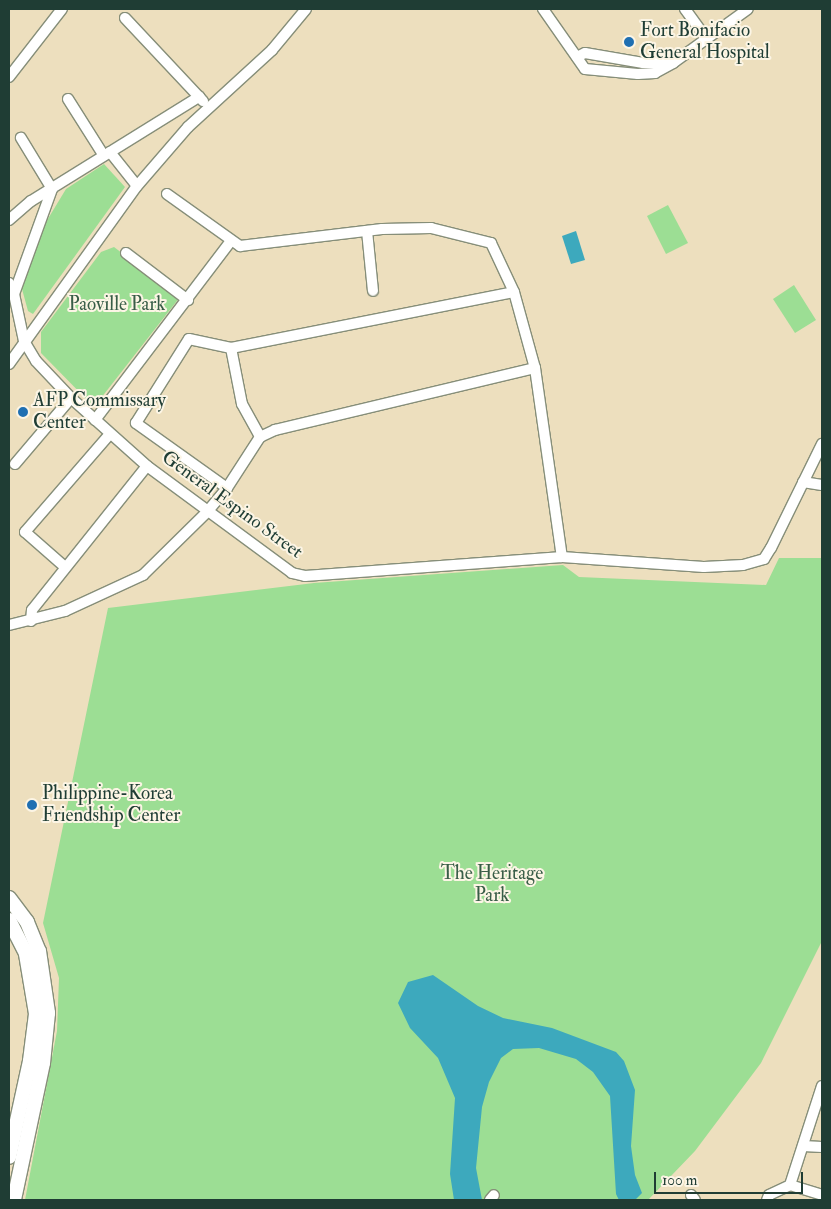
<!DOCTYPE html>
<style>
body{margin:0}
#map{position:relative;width:831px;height:1209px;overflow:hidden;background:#eddfbe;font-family:"IM FELL Double Pica",serif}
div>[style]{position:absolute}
.green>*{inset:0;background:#9cde94}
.water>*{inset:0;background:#3da9bd}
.roads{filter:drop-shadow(1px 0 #868e79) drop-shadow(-1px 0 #868e79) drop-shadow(0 1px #868e79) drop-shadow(0 -1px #868e79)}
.minor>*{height:10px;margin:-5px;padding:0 5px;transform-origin:5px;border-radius:5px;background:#fff}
.secondary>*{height:14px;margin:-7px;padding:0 7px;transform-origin:7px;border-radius:7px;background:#fff}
.dots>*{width:14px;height:14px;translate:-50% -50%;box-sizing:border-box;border:2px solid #fcf5e5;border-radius:50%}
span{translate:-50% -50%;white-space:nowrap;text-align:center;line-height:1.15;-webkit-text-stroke:4px #fcf5e5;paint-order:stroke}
.poi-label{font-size:19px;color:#1f3d34}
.left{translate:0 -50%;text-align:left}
.park-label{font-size:19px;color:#385d47}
.street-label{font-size:19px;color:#1f3d34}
.frame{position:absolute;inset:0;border:10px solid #1f3d34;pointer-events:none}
.scale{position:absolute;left:654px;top:1172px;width:149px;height:22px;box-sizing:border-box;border:2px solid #1f3d34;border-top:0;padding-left:6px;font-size:15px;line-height:18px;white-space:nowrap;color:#1f3d34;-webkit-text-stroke:4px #fcf5e5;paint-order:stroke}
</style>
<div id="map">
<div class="green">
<i style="clip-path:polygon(104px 164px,125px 187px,33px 314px,28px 311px,22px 289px,46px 222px,66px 189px)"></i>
<i style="clip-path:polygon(668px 205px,688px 243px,666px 254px,647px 216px)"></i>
<i style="clip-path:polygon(114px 247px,180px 297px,94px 407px,41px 353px,41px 332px,101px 252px)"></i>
<i style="clip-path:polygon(794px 285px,816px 320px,795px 333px,773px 299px)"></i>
<i style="clip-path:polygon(779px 558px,822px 558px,822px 941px,761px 1063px,695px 1151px,648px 1200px,25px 1200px,57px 1031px,59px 978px,43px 923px,108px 608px,314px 583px,563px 565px,579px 577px,766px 585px)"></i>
</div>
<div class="water">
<i style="clip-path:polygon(576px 231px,585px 260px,571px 264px,562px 236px)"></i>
<i style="clip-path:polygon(433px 975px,478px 1006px,503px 1018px,552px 1028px,616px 1052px,624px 1061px,635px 1090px,631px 1146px,635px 1175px,642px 1193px,635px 1200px,619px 1200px,616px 1194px,610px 1096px,593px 1072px,576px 1059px,539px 1048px,513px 1049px,501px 1058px,489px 1082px,482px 1107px,476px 1168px,482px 1200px,454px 1200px,450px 1174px,455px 1098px,438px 1058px,410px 1028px,398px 1003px,408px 982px)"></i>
</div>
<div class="roads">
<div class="minor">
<i style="left:543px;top:9px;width:73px;rotate:55deg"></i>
<i style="left:585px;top:69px;width:53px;rotate:5.4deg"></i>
<i style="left:638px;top:74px;width:17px;rotate:-3deg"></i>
<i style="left:655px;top:73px;width:21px;rotate:-29deg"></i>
<i style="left:673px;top:63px;width:92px;rotate:-35.8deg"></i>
<i style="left:685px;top:9px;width:37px;rotate:54deg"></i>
<i style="left:125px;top:18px;width:114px;rotate:46.8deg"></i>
<i style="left:577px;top:57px;width:9px;rotate:-27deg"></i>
<i style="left:585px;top:53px;width:59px;rotate:9.8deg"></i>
<i style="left:643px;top:63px;width:27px"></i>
<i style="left:9px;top:77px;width:86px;rotate:-52.1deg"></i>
<i style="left:68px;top:99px;width:67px;rotate:57.7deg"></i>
<i style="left:110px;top:152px;width:43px;rotate:51.5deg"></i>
<i style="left:167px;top:194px;width:90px;rotate:35.5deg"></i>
<i style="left:240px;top:246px;width:143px;rotate:-6.8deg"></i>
<i style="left:382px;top:229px;width:49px;rotate:-1.2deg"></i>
<i style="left:431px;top:228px;width:62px;rotate:14deg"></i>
<i style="left:491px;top:243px;width:54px;rotate:64.9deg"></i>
<i style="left:514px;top:292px;width:79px;rotate:74.6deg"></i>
<i style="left:535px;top:368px;width:191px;rotate:81.9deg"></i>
<i style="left:9px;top:220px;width:29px;rotate:-41deg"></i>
<i style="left:31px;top:201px;width:198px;rotate:-31.8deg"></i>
<i style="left:367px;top:231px;width:60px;rotate:84.3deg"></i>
<i style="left:126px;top:253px;width:78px;rotate:37.2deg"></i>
<i style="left:9px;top:283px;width:12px;rotate:66deg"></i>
<i style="left:14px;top:294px;width:48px;rotate:78deg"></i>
<i style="left:24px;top:341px;width:23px;rotate:59deg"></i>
<i style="left:36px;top:361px;width:51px;rotate:46.6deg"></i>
<i style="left:71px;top:398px;width:102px;rotate:41.8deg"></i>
<i style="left:147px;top:466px;width:180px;rotate:36.4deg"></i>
<i style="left:292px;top:573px;width:13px;rotate:13deg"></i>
<i style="left:305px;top:576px;width:258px;rotate:-4.2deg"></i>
<i style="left:562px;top:557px;width:142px;rotate:4deg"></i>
<i style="left:704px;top:567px;width:39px;rotate:-3deg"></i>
<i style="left:743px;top:565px;width:22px;rotate:-16deg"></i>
<i style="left:764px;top:559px;width:13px;rotate:-58deg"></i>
<i style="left:771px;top:548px;width:116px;rotate:-63.9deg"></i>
<i style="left:14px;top:294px;width:112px;rotate:-70.1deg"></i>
<i style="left:52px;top:189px;width:60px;rotate:-121.3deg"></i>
<i style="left:231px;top:348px;width:57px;rotate:78.9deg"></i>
<i style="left:242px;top:404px;width:38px;rotate:61deg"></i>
<i style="left:9px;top:364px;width:219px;rotate:-54.3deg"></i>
<i style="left:137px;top:186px;width:78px;rotate:-49.2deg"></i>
<i style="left:188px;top:127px;width:114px;rotate:-42.5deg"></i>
<i style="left:272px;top:50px;width:53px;rotate:-50.3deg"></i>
<i style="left:95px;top:420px;width:225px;rotate:-52.8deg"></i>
<i style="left:15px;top:464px;width:87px;rotate:-49.7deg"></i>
<i style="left:803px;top:482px;width:19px;rotate:9deg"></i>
<i style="left:227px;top:488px;width:112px;rotate:-144.5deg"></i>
<i style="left:136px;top:423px;width:99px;rotate:-57.8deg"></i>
<i style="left:189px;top:339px;width:43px;rotate:12.1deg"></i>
<i style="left:231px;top:348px;width:288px;rotate:-11.2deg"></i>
<i style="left:65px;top:567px;width:53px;rotate:-138.8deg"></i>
<i style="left:25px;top:532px;width:128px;rotate:-49.1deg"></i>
<i style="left:31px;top:621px;width:11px;rotate:-85deg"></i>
<i style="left:32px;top:610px;width:184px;rotate:-51.4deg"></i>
<i style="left:9px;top:625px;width:58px;rotate:-14deg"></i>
<i style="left:65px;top:611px;width:86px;rotate:-24.8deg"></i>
<i style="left:143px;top:575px;width:90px;rotate:-44.5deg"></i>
<i style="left:207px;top:512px;width:31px;rotate:-50deg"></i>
<i style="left:227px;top:488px;width:61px;rotate:-57.1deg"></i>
<i style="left:260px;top:437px;width:17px;rotate:-25deg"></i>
<i style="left:275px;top:430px;width:267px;rotate:-13.4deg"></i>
<i style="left:803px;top:1146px;width:19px;rotate:3deg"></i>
<i style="left:790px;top:1185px;width:104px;rotate:-72.1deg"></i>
<i style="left:790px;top:1185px;width:34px;rotate:17deg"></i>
<i style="left:691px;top:1195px;width:6px;rotate:51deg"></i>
<i style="left:490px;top:1200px;width:6px;rotate:-51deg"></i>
<i style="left:767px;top:1200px;width:5px;rotate:-68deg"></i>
<i style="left:769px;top:1195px;width:23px;rotate:-25deg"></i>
</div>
<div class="secondary">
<i style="left:9px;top:898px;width:30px;rotate:53deg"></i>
<i style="left:27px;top:922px;width:31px;rotate:68deg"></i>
<i style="left:39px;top:951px;width:63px;rotate:81.7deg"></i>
<i style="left:48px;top:1013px;width:50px;rotate:95.7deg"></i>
<i style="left:43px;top:1063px;width:140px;rotate:102deg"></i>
<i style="left:9px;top:920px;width:38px;rotate:63deg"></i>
<i style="left:26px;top:954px;width:61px;rotate:80.5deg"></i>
<i style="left:36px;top:1014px;width:47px;rotate:97.3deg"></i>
<i style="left:30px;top:1061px;width:98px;rotate:102.3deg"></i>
</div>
</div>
<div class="dots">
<i style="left:629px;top:42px;background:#1f6fb2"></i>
<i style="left:23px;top:412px;background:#1f6fb2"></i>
<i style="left:32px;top:805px;background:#1f6fb2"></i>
</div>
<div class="poi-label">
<span class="left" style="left:640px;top:42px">Fort Bonifacio<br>General Hospital</span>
<span class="left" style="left:33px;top:412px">AFP Commissary<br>Center</span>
<span class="left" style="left:42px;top:805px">Philippine-Korea<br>Friendship Center</span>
</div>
<div class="park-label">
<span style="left:117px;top:305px">Paoville Park</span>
<span style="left:492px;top:885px">The Heritage<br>Park</span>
</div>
<div class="street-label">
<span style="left:232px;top:505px;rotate:36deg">General Espino Street</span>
</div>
<div class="frame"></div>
<div class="scale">100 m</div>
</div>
